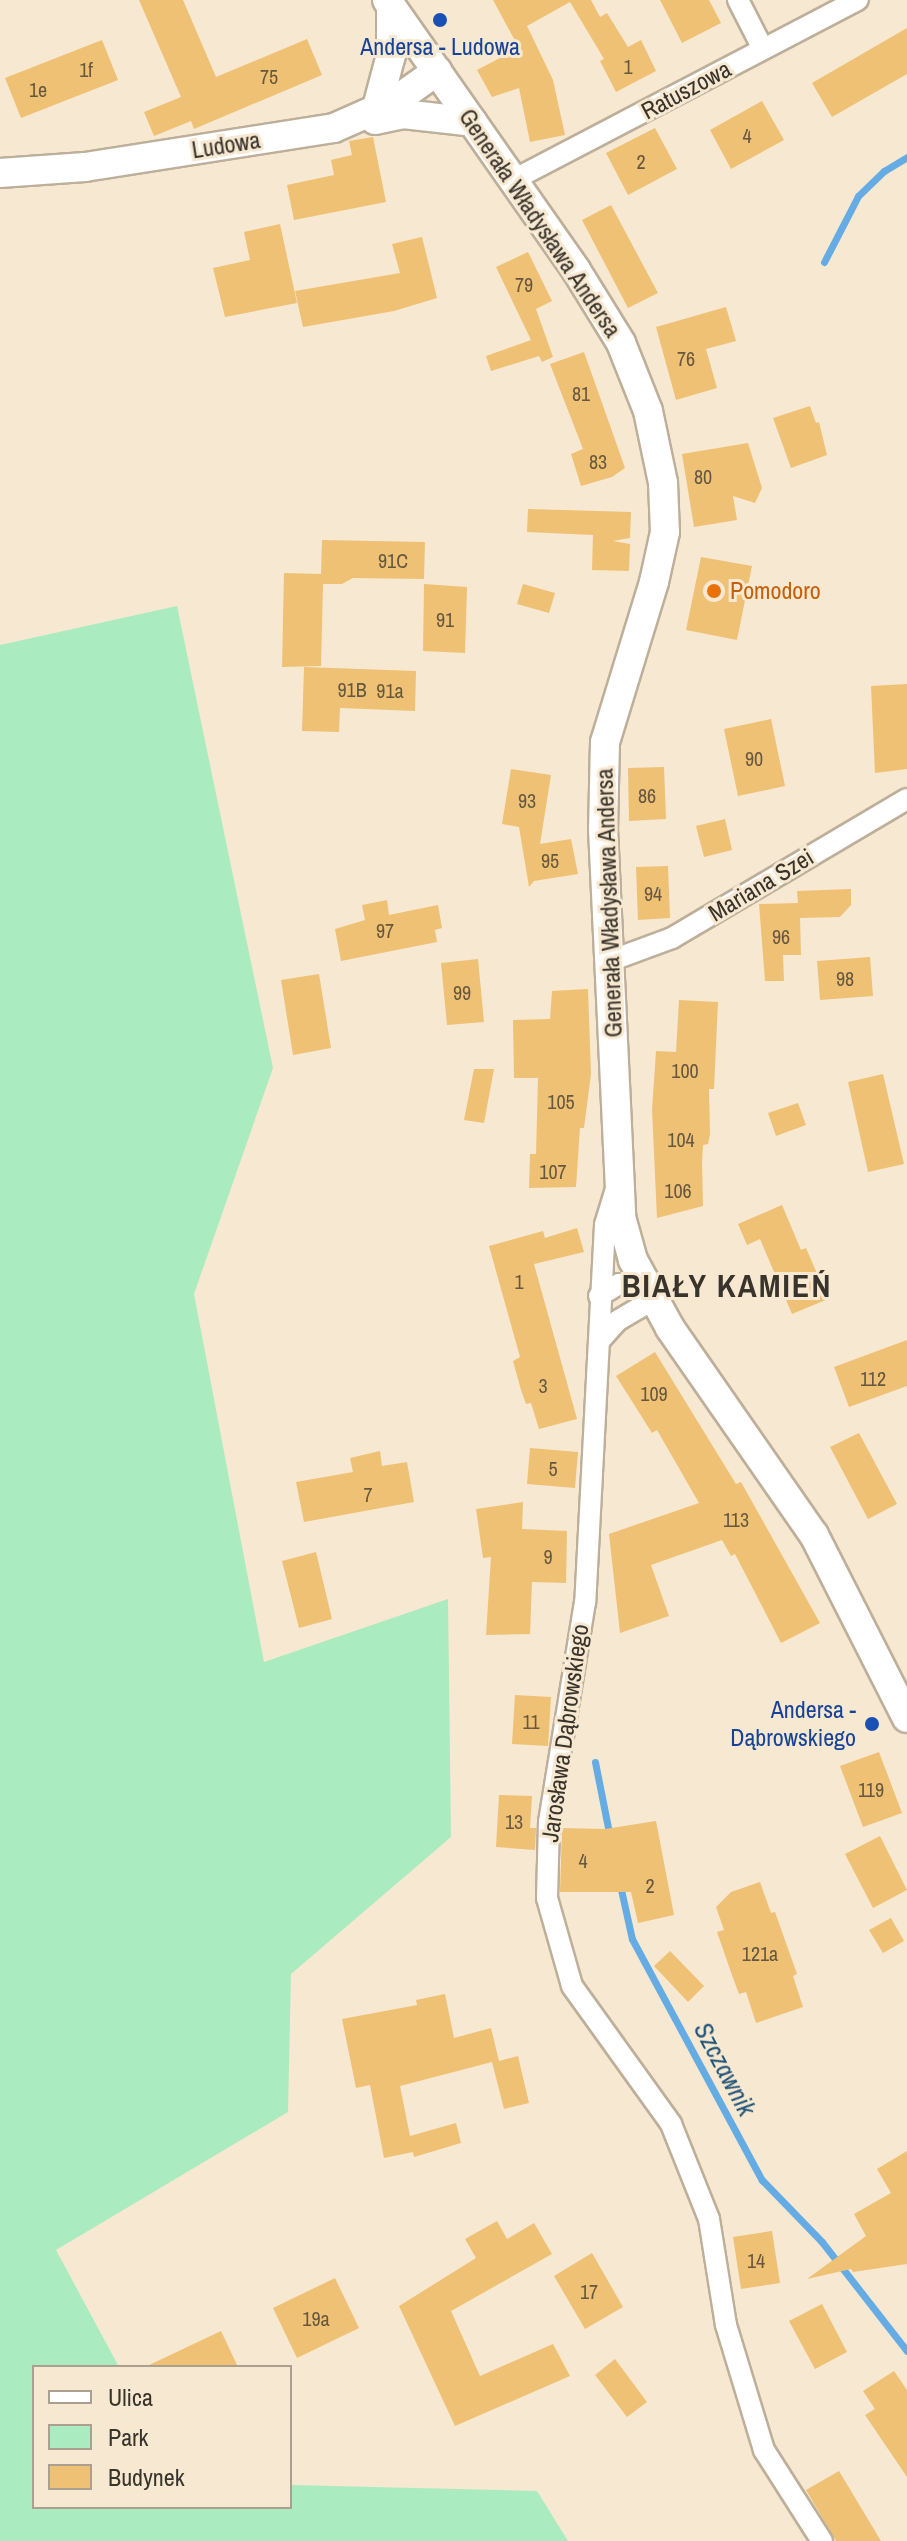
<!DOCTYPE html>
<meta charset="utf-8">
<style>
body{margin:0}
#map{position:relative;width:907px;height:2541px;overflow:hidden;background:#f7e8d1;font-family:"Archivo Narrow",sans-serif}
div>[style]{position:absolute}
.green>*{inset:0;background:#abebc0}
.stream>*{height:7px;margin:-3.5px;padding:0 3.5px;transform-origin:3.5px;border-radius:3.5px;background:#64ace3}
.building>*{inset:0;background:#efc175}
.roads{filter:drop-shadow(2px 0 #bdaf9a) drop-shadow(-2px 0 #bdaf9a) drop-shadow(0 2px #bdaf9a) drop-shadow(0 -2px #bdaf9a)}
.street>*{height:20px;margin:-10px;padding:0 10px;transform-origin:10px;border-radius:10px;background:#fff}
.secondary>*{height:28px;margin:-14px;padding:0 14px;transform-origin:14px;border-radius:14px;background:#fff}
.dots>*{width:22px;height:22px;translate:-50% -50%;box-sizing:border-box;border:4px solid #f7e8d1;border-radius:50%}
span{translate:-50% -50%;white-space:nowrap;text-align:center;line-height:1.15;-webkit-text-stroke:6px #f7e8d1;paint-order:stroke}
.number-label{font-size:20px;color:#66573e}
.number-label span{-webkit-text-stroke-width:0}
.transit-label{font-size:24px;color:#164399}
.right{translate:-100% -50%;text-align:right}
.street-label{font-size:24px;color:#39342b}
.food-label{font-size:24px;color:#c56008}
.left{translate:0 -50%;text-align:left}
.water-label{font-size:26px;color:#205479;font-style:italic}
.district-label{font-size:32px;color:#39342b;font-weight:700;letter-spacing:2px}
.legend{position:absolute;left:32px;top:2365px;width:260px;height:144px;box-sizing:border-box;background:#f7e8d1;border:2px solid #aba08f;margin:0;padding:10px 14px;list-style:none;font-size:24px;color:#39342b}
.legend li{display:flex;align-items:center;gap:16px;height:40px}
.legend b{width:40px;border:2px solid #aba08f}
</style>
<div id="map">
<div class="green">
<i style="clip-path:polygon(177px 606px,273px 1068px,194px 1294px,264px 1662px,448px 1599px,451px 1837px,291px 1974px,288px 2112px,56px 2250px,119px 2367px,34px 2367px,34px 2507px,290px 2507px,290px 2485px,537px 2491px,568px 2541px,0 2541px,0 645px)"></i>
</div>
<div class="stream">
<i style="left:824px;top:262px;width:74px;rotate:-62.7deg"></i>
<i style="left:858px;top:196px;width:36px;rotate:-44deg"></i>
<i style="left:884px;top:171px;width:27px;rotate:-31deg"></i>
<i style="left:595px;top:1762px;width:77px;rotate:78.8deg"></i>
<i style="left:620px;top:1885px;width:55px;rotate:77.5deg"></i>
<i style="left:632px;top:1939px;width:274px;rotate:61.7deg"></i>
<i style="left:762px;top:2180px;width:86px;rotate:45.9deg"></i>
<i style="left:822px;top:2242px;width:138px;rotate:52.1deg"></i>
</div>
<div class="building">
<i style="clip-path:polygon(139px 0,183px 0,216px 77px,307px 39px,322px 75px,194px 129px,191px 121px,154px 136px,144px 112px,181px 97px)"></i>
<i style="clip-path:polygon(493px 0,591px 0,600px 17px,607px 13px,628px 47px,641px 40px,656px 71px,616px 92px,600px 61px,604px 59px,570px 2px,527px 26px,553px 80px,565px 135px,530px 142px,519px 88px,492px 97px,477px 70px,519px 48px)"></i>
<i style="clip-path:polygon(660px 0,709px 0,721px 23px,682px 43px)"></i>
<i style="clip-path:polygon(907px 28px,907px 74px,832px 117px,812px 83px)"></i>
<i style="clip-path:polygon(102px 40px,118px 80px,21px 118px,5px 78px)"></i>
<i style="clip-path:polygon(762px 101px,784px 140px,731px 169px,710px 130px)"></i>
<i style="clip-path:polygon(655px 128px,677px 169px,628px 195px,606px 153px)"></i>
<i style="clip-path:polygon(373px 137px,386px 202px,294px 220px,287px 185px,334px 175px,331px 160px,352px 155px,349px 141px)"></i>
<i style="clip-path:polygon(611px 205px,658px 293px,628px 308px,582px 220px)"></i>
<i style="clip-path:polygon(280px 224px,297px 303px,225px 317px,213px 268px,250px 260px,244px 232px)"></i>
<i style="clip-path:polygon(422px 237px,437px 298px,394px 311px,303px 327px,295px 291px,400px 273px,392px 244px)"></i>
<i style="clip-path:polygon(528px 252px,552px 301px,536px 309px,553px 357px,542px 362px,539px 356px,491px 371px,486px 356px,531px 340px,496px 267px)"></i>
<i style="clip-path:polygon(726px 307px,736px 341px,706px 349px,717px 388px,676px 400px,656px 327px)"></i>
<i style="clip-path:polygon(584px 352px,625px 468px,612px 477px,581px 486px,571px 454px,583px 449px,550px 364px)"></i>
<i style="clip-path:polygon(810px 406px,816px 423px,819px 422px,827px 455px,791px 468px,773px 418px)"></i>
<i style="clip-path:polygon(748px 443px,762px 488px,755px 503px,733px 496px,737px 520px,694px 527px,682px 454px)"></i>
<i style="clip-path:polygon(528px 509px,631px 512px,630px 538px,613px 541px,630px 544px,629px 571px,592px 570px,593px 535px,527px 532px)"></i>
<i style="clip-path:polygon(322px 540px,425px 542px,424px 579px,353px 578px,342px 584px,323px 584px,321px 666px,282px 667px,284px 573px,321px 574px)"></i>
<i style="clip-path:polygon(701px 557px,752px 566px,737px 640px,686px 630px)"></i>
<i style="clip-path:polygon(424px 584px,467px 587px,465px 653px,423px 651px)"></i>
<i style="clip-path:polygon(523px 584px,555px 593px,549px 613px,517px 604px)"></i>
<i style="clip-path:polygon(304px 667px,416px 671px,415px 711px,340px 708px,339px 732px,302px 731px)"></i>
<i style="clip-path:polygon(907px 684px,907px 769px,875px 773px,871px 686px)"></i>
<i style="clip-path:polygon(771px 719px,785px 786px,738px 796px,724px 729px)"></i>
<i style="clip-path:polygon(664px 767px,666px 819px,629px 821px,628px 768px)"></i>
<i style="clip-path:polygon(511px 769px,551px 775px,540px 844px,571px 839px,578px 874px,534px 881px,529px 887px,519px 827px,502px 824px)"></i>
<i style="clip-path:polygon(725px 819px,732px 850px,704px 857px,696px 826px)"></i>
<i style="clip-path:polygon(668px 866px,670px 918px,638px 920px,636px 867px)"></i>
<i style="clip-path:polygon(851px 889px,851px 905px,840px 917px,800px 918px,801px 955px,783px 955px,784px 981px,765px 981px,759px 904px,798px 903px,797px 891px)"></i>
<i style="clip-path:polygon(387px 900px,389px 915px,438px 905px,442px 928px,435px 930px,437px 942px,341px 961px,335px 929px,365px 920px,362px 905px)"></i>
<i style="clip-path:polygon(870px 957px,873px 996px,820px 1000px,817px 961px)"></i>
<i style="clip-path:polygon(478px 959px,484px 1022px,447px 1025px,441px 963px)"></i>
<i style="clip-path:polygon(319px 974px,331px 1048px,293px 1055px,281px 980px)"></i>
<i style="clip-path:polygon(588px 989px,591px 1074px,584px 1128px,580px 1128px,576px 1187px,529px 1188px,530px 1154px,536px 1154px,538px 1078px,514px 1078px,513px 1020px,550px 1019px,552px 991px)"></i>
<i style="clip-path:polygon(679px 1000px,718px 1002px,714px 1089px,709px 1089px,710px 1134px,708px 1144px,703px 1145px,702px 1162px,703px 1206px,657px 1218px,652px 1110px,656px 1051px,676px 1052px)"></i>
<i style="clip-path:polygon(474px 1069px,494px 1069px,484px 1123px,464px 1120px)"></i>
<i style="clip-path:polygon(883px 1074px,904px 1164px,868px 1172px,848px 1082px)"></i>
<i style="clip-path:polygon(798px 1103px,806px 1125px,776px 1136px,768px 1113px)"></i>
<i style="clip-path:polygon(782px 1205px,801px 1250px,806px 1248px,828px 1299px,792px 1314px,760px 1239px,747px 1245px,738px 1224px)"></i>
<i style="clip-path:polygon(577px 1228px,584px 1252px,534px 1264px,577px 1419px,539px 1429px,531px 1403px,526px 1404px,521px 1390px,513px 1361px,520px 1357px,489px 1246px,543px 1231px,545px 1238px)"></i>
<i style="clip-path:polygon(907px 1340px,907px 1386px,849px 1407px,834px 1367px)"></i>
<i style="clip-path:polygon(655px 1352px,736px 1484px,741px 1482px,820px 1623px,781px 1643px,735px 1554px,731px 1556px,722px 1540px,651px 1565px,669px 1616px,620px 1633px,609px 1534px,699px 1503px,657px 1430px,652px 1433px,616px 1376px)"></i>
<i style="clip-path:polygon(859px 1433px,897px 1504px,868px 1519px,830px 1447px)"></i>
<i style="clip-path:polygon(530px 1448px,578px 1452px,575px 1488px,527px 1484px)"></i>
<i style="clip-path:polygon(380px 1451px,382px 1466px,407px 1462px,414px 1502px,304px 1522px,296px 1482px,353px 1472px,350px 1458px)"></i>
<i style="clip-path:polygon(523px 1502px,522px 1529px,567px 1531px,566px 1583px,532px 1582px,530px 1634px,486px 1635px,491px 1557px,483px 1558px,476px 1509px)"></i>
<i style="clip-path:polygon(316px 1552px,332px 1619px,299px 1628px,282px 1561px)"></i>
<i style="clip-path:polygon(515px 1695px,551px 1697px,548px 1746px,512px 1744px)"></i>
<i style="clip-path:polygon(879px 1752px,902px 1813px,863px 1827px,840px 1766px)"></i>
<i style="clip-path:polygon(499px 1795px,532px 1796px,530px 1828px,536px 1828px,535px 1850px,496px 1847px)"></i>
<i style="clip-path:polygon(656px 1821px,674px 1915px,638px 1923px,631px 1892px,560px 1892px,562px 1828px,605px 1829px)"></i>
<i style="clip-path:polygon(880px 1836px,907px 1890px,873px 1908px,845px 1854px)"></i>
<i style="clip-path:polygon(760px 1882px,771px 1913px,775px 1912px,797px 1974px,793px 1976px,803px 2007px,756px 2023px,746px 1992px,739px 1994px,733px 1978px,717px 1932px,724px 1930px,716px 1907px,731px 1892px)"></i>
<i style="clip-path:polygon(891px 1918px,904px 1941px,883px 1953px,869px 1930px)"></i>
<i style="clip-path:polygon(670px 1951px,704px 1986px,688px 2002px,654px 1966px)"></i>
<i style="clip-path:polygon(445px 1994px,454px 2038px,491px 2028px,499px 2061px,518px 2056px,529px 2103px,504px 2109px,492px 2062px,400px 2086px,410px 2136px,456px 2123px,461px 2143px,414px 2157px,412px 2148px,413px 2152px,384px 2158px,370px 2085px,356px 2088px,342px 2019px,417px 2005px,416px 2000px)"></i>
<i style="clip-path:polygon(907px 2151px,907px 2264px,853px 2272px,851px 2269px,807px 2279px,866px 2236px,854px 2214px,891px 2193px,877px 2169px)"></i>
<i style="clip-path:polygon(497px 2221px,507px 2239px,534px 2223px,552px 2254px,451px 2311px,480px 2376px,553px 2344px,570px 2376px,455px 2426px,399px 2306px,476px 2258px,465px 2239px)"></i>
<i style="clip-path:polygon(772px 2231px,780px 2283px,741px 2289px,733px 2237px)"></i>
<i style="clip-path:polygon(592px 2253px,623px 2307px,585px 2329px,554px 2276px)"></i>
<i style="clip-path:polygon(335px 2278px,359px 2328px,297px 2358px,273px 2308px)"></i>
<i style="clip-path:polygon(822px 2304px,847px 2352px,815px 2369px,789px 2321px)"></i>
<i style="clip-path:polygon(221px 2331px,238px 2367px,145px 2367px)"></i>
<i style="clip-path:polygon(615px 2359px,647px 2402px,627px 2417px,595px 2375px)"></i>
<i style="clip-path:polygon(894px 2371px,907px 2390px,907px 2477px,865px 2415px,875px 2409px,863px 2391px)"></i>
<i style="clip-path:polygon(839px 2471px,881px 2541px,836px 2541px,806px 2490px)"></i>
</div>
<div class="roads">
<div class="street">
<i style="left:738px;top:0;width:55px;rotate:63deg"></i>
<i style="left:513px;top:180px;width:389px;rotate:-27.6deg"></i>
<i style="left:610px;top:961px;width:66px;rotate:-20.4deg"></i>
<i style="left:672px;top:938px;width:273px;rotate:-30.6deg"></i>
<i style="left:615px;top:1192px;width:34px;rotate:107deg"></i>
<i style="left:605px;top:1225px;width:378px;rotate:93deg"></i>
<i style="left:585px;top:1602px;width:223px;rotate:99.3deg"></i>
<i style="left:549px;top:1822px;width:76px;rotate:91.5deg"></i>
<i style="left:547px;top:1898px;width:91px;rotate:74.1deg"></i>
<i style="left:572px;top:1986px;width:170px;rotate:54.3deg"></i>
<i style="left:671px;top:2124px;width:102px;rotate:68.2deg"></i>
<i style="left:709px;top:2219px;width:107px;rotate:80.9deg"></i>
<i style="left:726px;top:2325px;width:131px;rotate:73.1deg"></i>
<i style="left:764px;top:2450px;width:108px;rotate:57.5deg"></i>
<i style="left:599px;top:1296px;width:23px;rotate:-31deg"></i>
<i style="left:619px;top:1284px;width:10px"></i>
<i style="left:629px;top:1284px;width:29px;rotate:31deg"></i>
<i style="left:601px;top:1339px;width:24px;rotate:-48deg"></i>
<i style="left:617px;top:1321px;width:43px;rotate:-30.7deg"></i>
</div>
<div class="secondary">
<i style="left:387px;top:0;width:330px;rotate:55deg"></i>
<i style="left:576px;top:270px;width:86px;rotate:58.3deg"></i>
<i style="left:621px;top:343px;width:73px;rotate:68.3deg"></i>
<i style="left:648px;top:411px;width:74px;rotate:78.2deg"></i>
<i style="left:663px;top:483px;width:49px;rotate:87.7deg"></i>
<i style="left:665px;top:532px;width:51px;rotate:102.4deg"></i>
<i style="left:654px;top:582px;width:167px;rotate:107deg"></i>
<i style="left:605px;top:742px;width:87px;rotate:91.3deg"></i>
<i style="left:603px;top:829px;width:388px;rotate:87.3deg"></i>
<i style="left:621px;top:1217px;width:45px;rotate:74.4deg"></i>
<i style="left:633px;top:1260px;width:77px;rotate:61.4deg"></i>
<i style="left:670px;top:1328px;width:252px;rotate:55.2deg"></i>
<i style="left:814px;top:1535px;width:205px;rotate:63.1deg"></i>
<i style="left:376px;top:111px;width:58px;rotate:-75deg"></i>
<i style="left:391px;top:55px;width:49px;rotate:-90deg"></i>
<i style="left:375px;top:120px;width:29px;rotate:-12deg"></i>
<i style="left:403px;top:114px;width:70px;rotate:6.5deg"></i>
<i style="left:0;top:173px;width:85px;rotate:-4deg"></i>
<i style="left:85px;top:167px;width:252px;rotate:-8.9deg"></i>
<i style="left:334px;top:128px;width:67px;rotate:-23.9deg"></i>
<i style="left:395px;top:101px;width:52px;rotate:-35.5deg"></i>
</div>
</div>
<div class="dots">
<i style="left:440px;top:20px;background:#1a4fb4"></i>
<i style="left:714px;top:591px;background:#e8710a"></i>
<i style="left:872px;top:1724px;background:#1a4fb4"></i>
</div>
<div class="number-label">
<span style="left:628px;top:66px">1</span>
<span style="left:86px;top:69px">1f</span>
<span style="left:269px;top:76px">75</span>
<span style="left:38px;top:89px">1e</span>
<span style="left:747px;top:135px">4</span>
<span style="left:641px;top:161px">2</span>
<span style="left:524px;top:284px">79</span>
<span style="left:686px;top:358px">76</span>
<span style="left:581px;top:393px">81</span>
<span style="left:598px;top:461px">83</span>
<span style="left:703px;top:476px">80</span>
<span style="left:393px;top:560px">91C</span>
<span style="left:445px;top:619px">91</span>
<span style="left:352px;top:689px">91B</span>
<span style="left:390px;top:690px">91a</span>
<span style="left:754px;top:758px">90</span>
<span style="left:647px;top:795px">86</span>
<span style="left:527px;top:800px">93</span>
<span style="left:550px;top:860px">95</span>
<span style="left:653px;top:893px">94</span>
<span style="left:385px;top:930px">97</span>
<span style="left:781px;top:936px">96</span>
<span style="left:845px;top:978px">98</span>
<span style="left:462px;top:992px">99</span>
<span style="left:685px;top:1070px">100</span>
<span style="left:561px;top:1101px">105</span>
<span style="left:681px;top:1139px">104</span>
<span style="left:553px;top:1171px">107</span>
<span style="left:678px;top:1190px">106</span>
<span style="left:519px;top:1281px">1</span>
<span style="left:873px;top:1378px">112</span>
<span style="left:543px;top:1385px">3</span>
<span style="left:654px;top:1393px">109</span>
<span style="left:553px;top:1468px">5</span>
<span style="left:368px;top:1494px">7</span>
<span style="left:736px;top:1519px">113</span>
<span style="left:548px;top:1556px">9</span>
<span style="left:531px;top:1721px">11</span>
<span style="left:871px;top:1789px">119</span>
<span style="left:514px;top:1821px">13</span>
<span style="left:583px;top:1860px">4</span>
<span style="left:650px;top:1885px">2</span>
<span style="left:760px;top:1953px">121a</span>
<span style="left:756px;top:2260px">14</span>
<span style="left:589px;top:2291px">17</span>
<span style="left:316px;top:2318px">19a</span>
</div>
<div class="transit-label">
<span style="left:440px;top:47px">Andersa - Ludowa</span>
<span class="right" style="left:856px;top:1724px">Andersa -<br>Dąbrowskiego</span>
</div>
<div class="street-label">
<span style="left:686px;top:90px;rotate:-28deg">Ratuszowa</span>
<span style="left:226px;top:145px;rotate:-9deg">Ludowa</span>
<span style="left:540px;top:223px;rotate:56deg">Generała Władysława Andersa</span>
<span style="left:761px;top:885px;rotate:-31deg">Mariana Szei</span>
<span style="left:609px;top:903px;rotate:-92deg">Generała Władysława Andersa</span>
<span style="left:565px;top:1733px;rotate:-82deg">Jarosława Dąbrowskiego</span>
</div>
<div class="food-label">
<span class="left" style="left:730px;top:591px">Pomodoro</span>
</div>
<div class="water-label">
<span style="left:725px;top:2069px;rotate:62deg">Szczawnik</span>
</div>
<div class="district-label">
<span style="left:727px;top:1286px">BIAŁY KAMIEŃ</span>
</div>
<ul class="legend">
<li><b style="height:10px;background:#fff"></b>Ulica</li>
<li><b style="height:22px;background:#abebc0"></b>Park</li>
<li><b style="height:22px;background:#efc175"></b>Budynek</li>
</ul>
</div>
